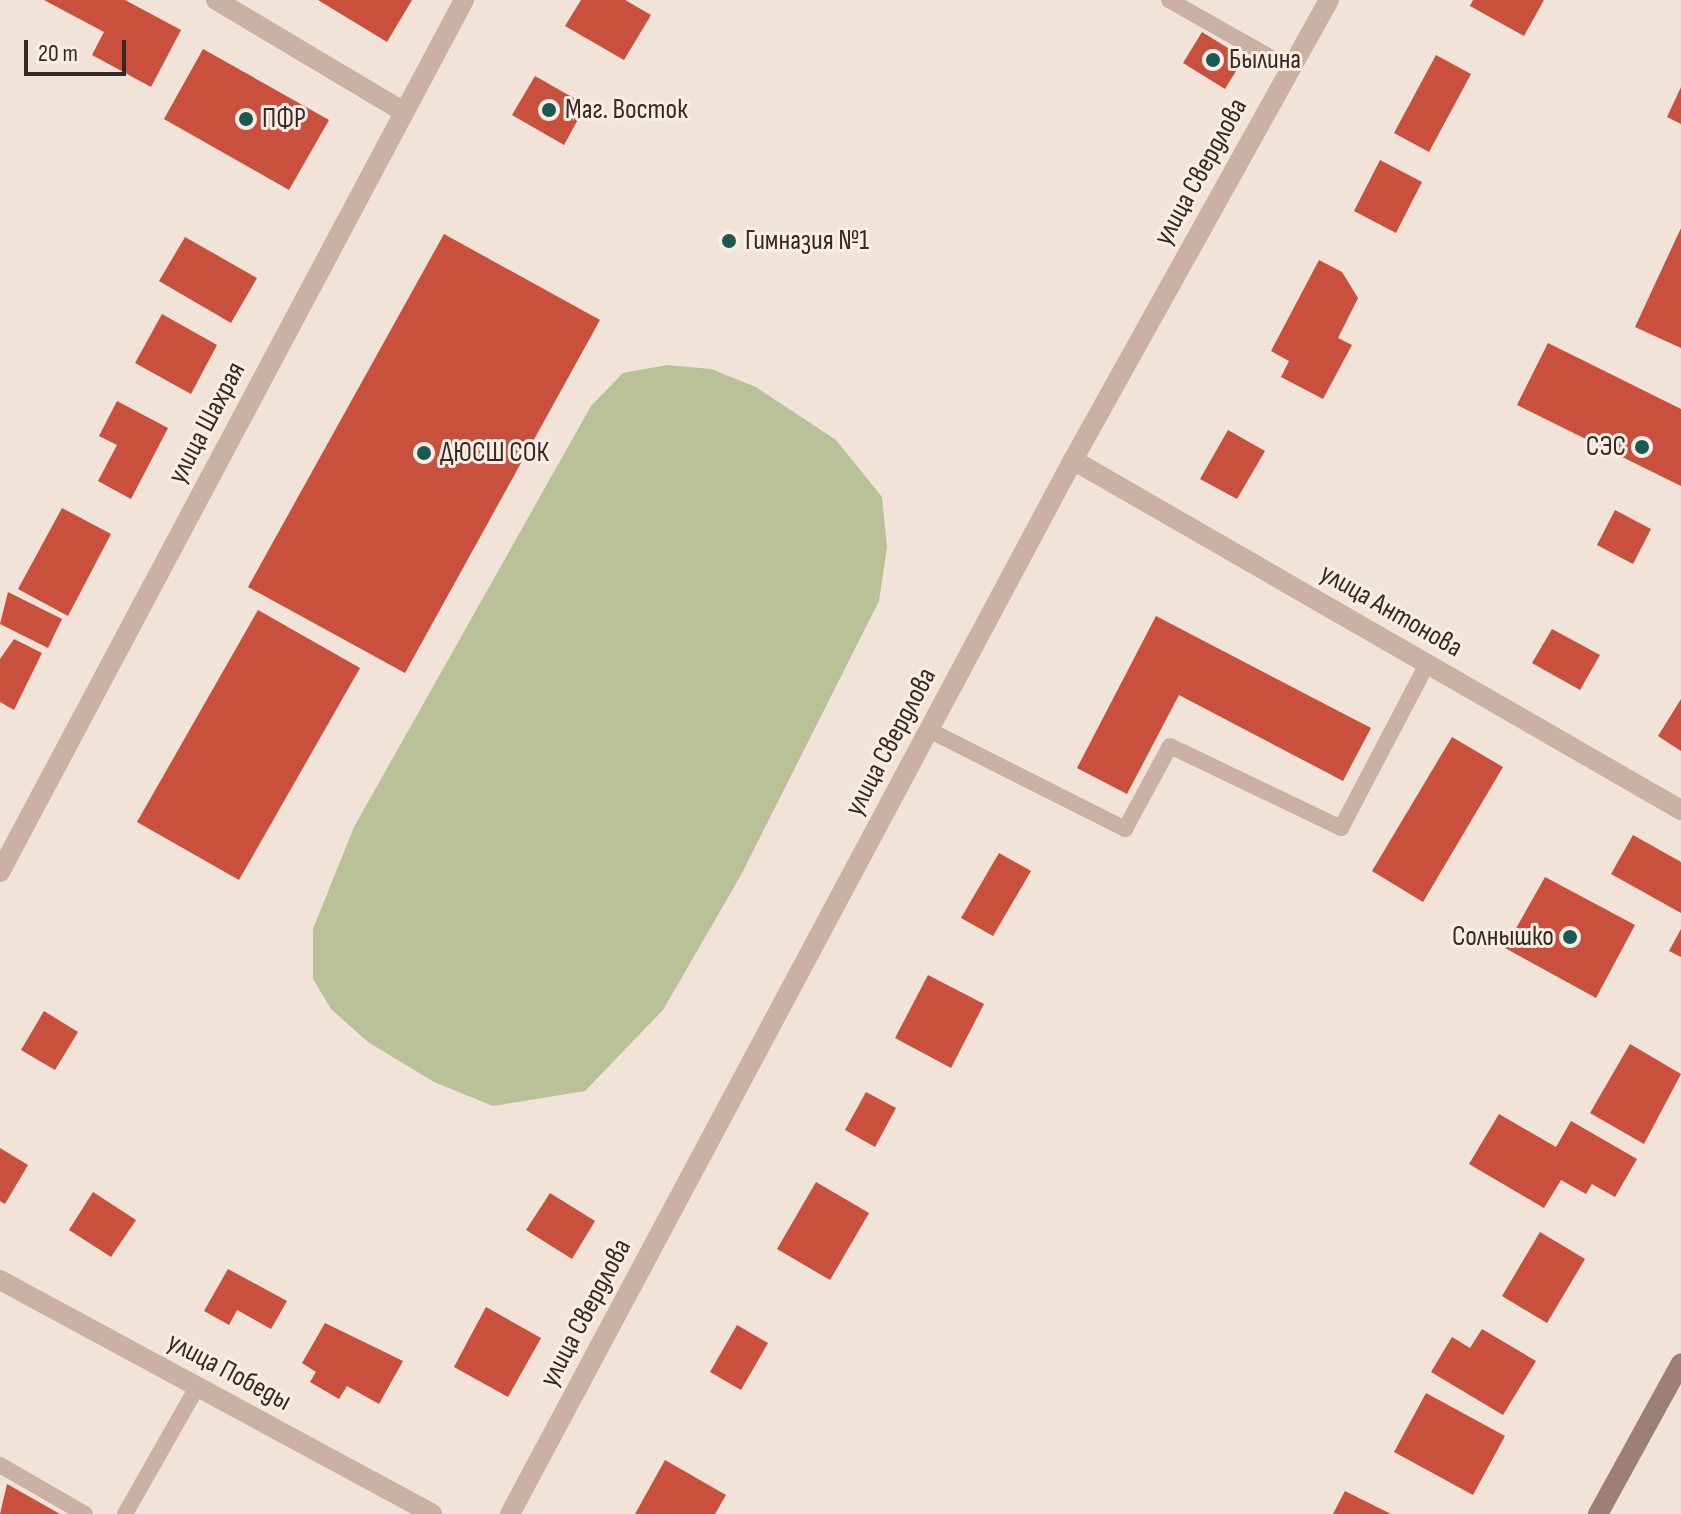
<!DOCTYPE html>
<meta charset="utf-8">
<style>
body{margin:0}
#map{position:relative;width:1681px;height:1514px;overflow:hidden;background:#f2e3d8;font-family:"Sofia Sans Condensed",sans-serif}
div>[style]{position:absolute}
.green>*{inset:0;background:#b8c198}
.building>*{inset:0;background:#ca503e}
.service>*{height:16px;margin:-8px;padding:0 8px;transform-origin:8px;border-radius:8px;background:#cab1a4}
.minor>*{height:20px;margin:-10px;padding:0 10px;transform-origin:10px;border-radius:10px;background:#cab1a4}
.secondary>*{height:20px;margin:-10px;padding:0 10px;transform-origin:10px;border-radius:10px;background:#9e7f75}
.dots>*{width:22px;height:22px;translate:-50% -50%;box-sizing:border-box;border:4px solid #faede4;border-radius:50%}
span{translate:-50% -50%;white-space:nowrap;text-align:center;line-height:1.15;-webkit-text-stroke:6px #faede4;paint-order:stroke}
.poi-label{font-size:28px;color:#352926}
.left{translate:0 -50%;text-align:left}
.right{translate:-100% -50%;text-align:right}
.street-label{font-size:28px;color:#352926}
.scale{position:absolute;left:24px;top:40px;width:102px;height:36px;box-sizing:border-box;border:4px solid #352926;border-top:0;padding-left:10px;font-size:24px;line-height:28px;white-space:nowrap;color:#352926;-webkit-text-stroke:6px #faede4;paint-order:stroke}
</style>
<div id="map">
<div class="green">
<i style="clip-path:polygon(667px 365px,711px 369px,756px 387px,836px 440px,882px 497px,887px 547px,879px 601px,741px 875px,663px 1010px,585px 1091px,493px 1106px,434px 1082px,368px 1042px,331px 1009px,313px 979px,313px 929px,354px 827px,591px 406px,623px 373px)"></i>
</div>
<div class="building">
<i style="clip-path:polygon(44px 0,125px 0,181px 30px,151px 87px,92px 55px,104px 32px)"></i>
<i style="clip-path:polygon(318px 0,412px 0,387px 42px)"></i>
<i style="clip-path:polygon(581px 0,625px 0,651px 15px,624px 60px,565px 26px)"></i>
<i style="clip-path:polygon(1473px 0,1544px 0,1524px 36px,1470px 6px)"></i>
<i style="clip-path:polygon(1202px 32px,1244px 58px,1225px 89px,1183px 63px)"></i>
<i style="clip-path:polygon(203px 49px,329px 120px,289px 190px,164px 119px)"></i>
<i style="clip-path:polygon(1436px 55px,1471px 74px,1429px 152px,1394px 133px)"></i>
<i style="clip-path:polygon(535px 76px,586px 105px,564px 145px,512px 115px)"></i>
<i style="clip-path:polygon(1681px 87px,1681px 124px,1667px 117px)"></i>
<i style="clip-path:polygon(1380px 160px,1422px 182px,1396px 233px,1354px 211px)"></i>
<i style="clip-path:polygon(1681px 228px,1681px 348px,1635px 327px)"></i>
<i style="clip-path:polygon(444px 234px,600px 320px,405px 673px,248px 587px)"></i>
<i style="clip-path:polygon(185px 237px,257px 278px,231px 323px,159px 281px)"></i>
<i style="clip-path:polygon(1319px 260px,1342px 272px,1358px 298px,1338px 338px,1352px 345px,1323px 399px,1281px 377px,1289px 361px,1271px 351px)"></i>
<i style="clip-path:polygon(162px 314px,217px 345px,191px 394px,135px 363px)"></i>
<i style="clip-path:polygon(1548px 343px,1681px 409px,1681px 486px,1517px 405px)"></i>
<i style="clip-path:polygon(117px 401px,168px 428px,131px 499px,98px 481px,117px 445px,99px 436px)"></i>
<i style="clip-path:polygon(1228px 430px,1265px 451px,1237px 499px,1200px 479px)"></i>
<i style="clip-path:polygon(62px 508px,111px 534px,68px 616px,18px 589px)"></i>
<i style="clip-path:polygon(1615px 510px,1651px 529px,1633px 564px,1597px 545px)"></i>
<i style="clip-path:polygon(8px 592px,62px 619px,48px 648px,0 624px)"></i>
<i style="clip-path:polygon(258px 610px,360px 668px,239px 880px,137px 822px)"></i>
<i style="clip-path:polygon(1156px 616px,1371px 728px,1343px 781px,1179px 695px,1127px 794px,1077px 768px)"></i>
<i style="clip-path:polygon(1552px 629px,1600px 655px,1580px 690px,1532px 663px)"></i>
<i style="clip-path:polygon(14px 639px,42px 653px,14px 710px,0 702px,0 659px)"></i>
<i style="clip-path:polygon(1681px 699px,1681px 751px,1658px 736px)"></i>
<i style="clip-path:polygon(1452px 737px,1503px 767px,1423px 902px,1372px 871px)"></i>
<i style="clip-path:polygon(1633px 835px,1681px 862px,1681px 913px,1611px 874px)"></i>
<i style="clip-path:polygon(999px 853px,1031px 871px,993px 936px,961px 918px)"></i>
<i style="clip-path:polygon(1545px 877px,1635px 925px,1596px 998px,1505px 948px)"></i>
<i style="clip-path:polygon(1681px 929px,1681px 957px,1669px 951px)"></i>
<i style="clip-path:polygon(928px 975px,984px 1004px,951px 1068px,895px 1038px)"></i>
<i style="clip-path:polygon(44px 1011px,78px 1032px,55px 1070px,21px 1050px)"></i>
<i style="clip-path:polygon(1630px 1044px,1681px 1074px,1644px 1144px,1590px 1113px)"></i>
<i style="clip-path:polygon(866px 1092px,896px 1108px,875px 1147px,845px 1130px)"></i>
<i style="clip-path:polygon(1499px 1114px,1556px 1147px,1571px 1121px,1637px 1159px,1615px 1197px,1592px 1184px,1586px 1194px,1561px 1180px,1544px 1208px,1469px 1164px)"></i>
<i style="clip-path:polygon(0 1148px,28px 1165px,5px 1204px,0 1201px)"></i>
<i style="clip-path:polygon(816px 1182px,869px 1213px,830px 1280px,777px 1249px)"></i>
<i style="clip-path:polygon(93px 1192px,136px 1220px,111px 1257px,69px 1230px)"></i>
<i style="clip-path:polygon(550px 1193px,595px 1221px,572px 1259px,526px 1230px)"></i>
<i style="clip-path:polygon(1540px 1232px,1585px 1259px,1547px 1323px,1502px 1296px)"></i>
<i style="clip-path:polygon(228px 1269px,287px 1301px,271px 1329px,237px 1310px,229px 1325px,204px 1311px)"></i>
<i style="clip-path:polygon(486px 1307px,541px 1338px,508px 1397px,454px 1367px)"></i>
<i style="clip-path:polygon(325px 1323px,403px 1361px,379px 1404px,347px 1386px,339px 1399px,310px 1382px,316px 1372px,302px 1363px)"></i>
<i style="clip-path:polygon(737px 1325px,768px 1343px,741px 1390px,710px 1372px)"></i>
<i style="clip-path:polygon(1482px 1329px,1536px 1361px,1503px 1415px,1431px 1372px,1452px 1337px,1470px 1348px)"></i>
<i style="clip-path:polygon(1426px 1393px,1505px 1436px,1473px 1495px,1394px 1452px)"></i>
<i style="clip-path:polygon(665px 1460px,726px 1495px,715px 1514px,635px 1514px)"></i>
<i style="clip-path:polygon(7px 1484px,60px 1514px,0 1514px)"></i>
<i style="clip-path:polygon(1345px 1491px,1391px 1514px,1333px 1514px)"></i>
</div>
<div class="service">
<i style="left:1169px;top:0;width:140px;rotate:29.5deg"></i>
<i style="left:929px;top:730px;width:220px;rotate:26.8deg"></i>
<i style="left:1125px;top:829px;width:94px;rotate:-61.5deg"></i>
<i style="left:1170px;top:746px;width:190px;rotate:25.6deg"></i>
<i style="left:1341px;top:828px;width:185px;rotate:-62.3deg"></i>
<i style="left:0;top:1465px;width:98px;rotate:30deg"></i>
<i style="left:125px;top:1514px;width:146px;rotate:-60.4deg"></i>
</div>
<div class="minor">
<i style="left:216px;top:0;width:219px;rotate:30.8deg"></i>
<i style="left:1073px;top:460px;width:702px;rotate:29.93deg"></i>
<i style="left:0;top:872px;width:988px;rotate:-61.98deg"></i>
<i style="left:0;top:1280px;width:491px;rotate:28.4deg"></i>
<i style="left:510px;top:1514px;width:1195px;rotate:-61.89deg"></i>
<i style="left:1073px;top:460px;width:526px;rotate:-60.9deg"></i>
</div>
<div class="secondary">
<i style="left:1598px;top:1514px;width:172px;rotate:-61.2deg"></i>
</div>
<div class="dots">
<i style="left:1213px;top:60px;background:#1a5854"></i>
<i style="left:549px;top:110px;background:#1a5854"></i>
<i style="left:246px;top:119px;background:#1a5854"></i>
<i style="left:729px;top:241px;background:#1a5854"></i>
<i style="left:1642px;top:447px;background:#1a5854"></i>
<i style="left:424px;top:453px;background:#1a5854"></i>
<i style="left:1570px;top:937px;background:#1a5854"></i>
</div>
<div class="poi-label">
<span class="left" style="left:1229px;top:60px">Былина</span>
<span class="left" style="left:565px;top:110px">Маг. Восток</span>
<span class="left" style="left:262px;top:119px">ПФР</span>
<span class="left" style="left:745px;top:241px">Гимназия №1</span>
<span class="right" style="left:1626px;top:447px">СЭС</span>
<span class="left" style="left:440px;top:453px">ДЮСШ СОК</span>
<span class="right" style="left:1554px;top:937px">Солнышко</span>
</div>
<div class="street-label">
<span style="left:1201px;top:172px;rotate:-61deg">улица Свердлова</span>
<span style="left:207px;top:423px;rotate:-62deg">улица Шахрая</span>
<span style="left:1391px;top:611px;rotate:30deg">улица Антонова</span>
<span style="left:891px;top:742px;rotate:-62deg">улица Свердлова</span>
<span style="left:586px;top:1313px;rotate:-62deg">улица Свердлова</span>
<span style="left:229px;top:1372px;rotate:28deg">улица Победы</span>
</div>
<div class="scale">20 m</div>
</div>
